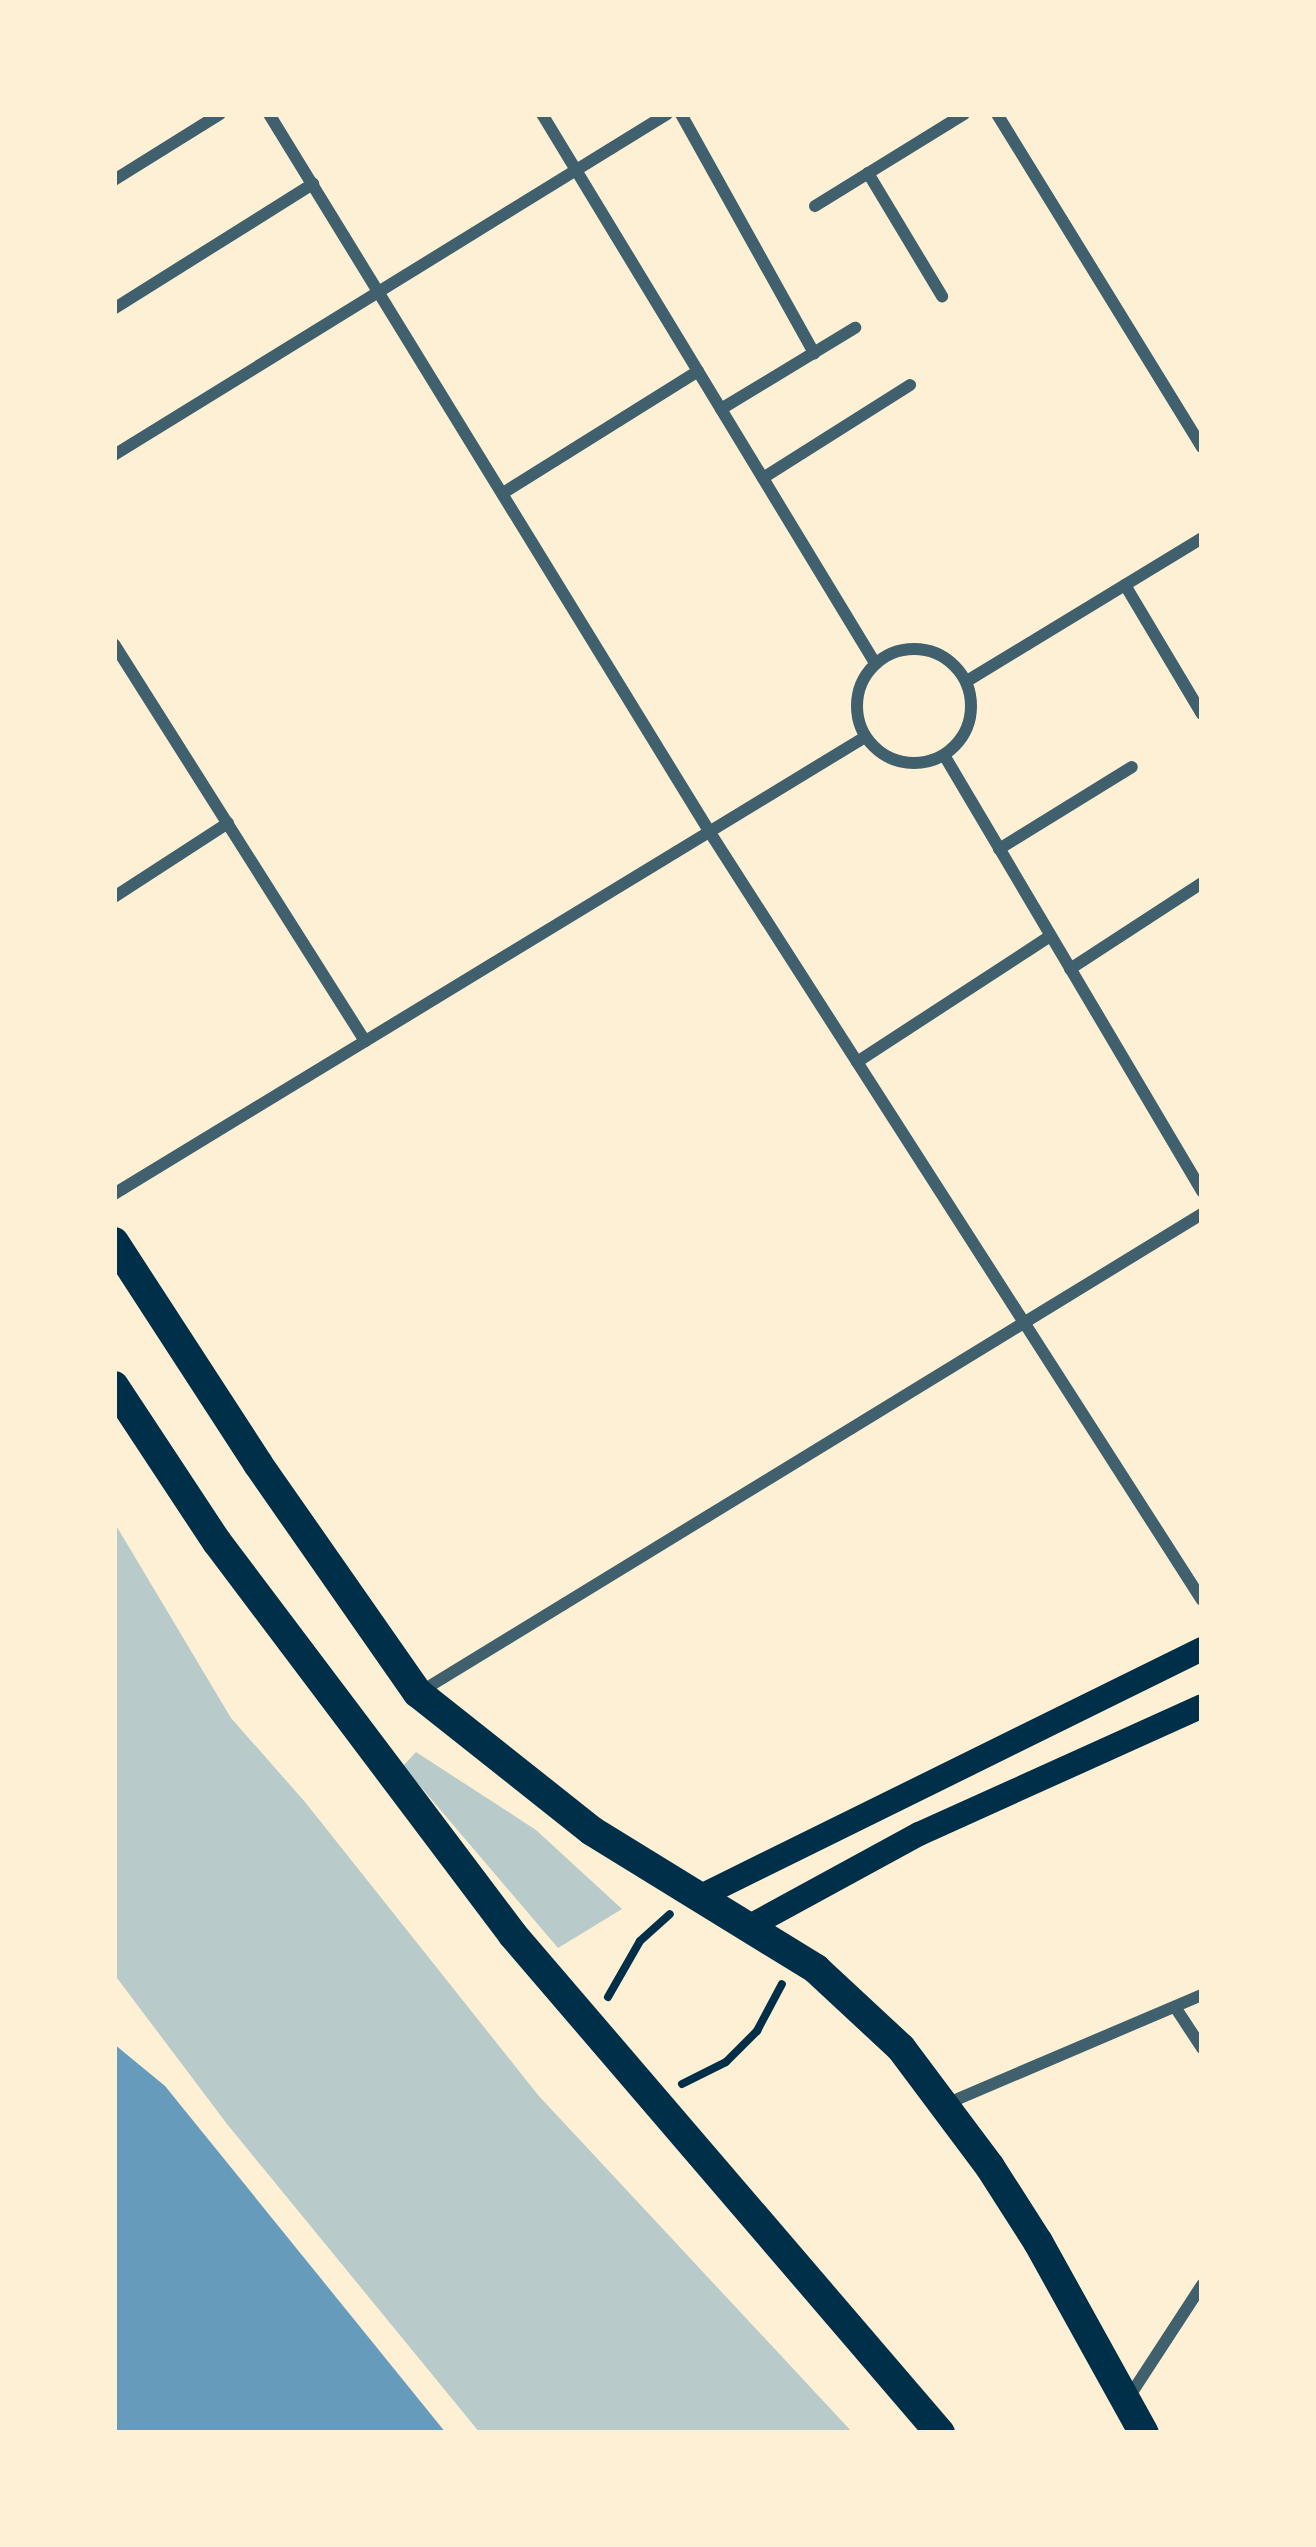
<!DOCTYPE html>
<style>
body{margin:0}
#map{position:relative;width:1316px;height:2547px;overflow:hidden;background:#fdf0d5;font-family:Overpass,sans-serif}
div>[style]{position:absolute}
.green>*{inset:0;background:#b9caca}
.water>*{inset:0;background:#669bbc}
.path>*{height:8px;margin:-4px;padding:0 4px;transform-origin:4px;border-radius:4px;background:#003049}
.minor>*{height:12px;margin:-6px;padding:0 6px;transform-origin:6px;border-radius:6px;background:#3f606c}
.minor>.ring{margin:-6px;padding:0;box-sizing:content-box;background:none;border:12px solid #3f606c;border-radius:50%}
.secondary>*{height:24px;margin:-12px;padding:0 12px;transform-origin:12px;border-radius:12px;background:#003049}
.primary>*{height:30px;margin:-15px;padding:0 15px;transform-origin:15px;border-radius:15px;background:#003049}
span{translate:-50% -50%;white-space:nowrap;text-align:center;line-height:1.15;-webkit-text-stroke:12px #fdf0d5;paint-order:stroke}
.frame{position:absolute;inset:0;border:117px solid #fdf0d5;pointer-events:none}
</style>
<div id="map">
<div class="green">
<i style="clip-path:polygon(114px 1522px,231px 1718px,305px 1802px,538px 2095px,853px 2433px,480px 2433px,227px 2124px,114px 1974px)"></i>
<i style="clip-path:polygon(416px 1752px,536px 1830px,622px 1909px,558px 1948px,403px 1766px)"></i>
</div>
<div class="water">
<i style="clip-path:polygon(114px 2044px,165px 2086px,446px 2433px,114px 2433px)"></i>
</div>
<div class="path">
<i style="left:608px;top:1997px;width:64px;rotate:-60.3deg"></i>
<i style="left:640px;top:1941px;width:40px;rotate:-42deg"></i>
<i style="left:682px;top:2084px;width:49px;rotate:-26.6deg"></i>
<i style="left:726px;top:2062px;width:44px;rotate:-45deg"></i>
<i style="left:757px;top:2031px;width:53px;rotate:-62deg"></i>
</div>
<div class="minor">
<i style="left:269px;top:114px;width:841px;rotate:58.46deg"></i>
<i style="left:709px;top:831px;width:913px;rotate:57.34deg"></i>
<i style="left:542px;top:114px;width:642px;rotate:58.76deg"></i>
<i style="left:681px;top:114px;width:274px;rotate:60.9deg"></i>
<i style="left:997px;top:114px;width:391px;rotate:58.4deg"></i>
<i style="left:868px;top:173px;width:144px;rotate:59deg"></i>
<i style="left:114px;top:180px;width:125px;rotate:-31.9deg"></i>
<i style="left:815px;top:206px;width:175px;rotate:-31.7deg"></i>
<i style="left:115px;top:308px;width:234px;rotate:-32.1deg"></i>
<i style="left:721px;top:409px;width:157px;rotate:-31.2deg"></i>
<i style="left:114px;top:455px;width:650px;rotate:-31.66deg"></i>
<i style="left:763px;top:478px;width:174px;rotate:-32.3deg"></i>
<i style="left:503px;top:493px;width:230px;rotate:-32deg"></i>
<i style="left:1125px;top:585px;width:150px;rotate:59.2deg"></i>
<i style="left:114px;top:644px;width:470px;rotate:57.7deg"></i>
<i class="ring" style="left:857px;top:649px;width:102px;height:102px"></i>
<i style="left:967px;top:681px;width:275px;rotate:-31.3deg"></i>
<i style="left:944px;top:755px;width:507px;rotate:59.39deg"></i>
<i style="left:999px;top:849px;width:156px;rotate:-31.7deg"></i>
<i style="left:114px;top:897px;width:136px;rotate:-33deg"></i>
<i style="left:1070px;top:969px;width:158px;rotate:-33.1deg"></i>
<i style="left:857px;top:1062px;width:230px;rotate:-33.1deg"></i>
<i style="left:114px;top:1194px;width:879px;rotate:-31.32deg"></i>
<i style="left:420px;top:1692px;width:917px;rotate:-31.44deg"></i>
<i style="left:1175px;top:2007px;width:49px;rotate:56.6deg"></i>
<i style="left:946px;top:2104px;width:278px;rotate:-23.1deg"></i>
<i style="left:1129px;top:2397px;width:134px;rotate:-56.9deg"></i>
</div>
<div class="secondary">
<i style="left:697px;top:1898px;width:563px;rotate:-26.25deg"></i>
<i style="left:750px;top:1926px;width:192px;rotate:-28.6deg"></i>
<i style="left:919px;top:1834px;width:311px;rotate:-24.3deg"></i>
</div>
<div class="primary">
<i style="left:114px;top:1242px;width:265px;rotate:57deg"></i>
<i style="left:258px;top:1464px;width:279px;rotate:55.1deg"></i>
<i style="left:418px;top:1693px;width:222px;rotate:38.4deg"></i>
<i style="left:592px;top:1831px;width:263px;rotate:31.6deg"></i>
<i style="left:816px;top:1969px;width:116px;rotate:42.9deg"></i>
<i style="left:901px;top:2048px;width:149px;rotate:53.2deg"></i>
<i style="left:990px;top:2167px;width:89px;rotate:57.4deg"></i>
<i style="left:1038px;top:2242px;width:218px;rotate:61deg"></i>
<i style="left:114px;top:1386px;width:187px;rotate:56.6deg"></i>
<i style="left:217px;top:1542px;width:492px;rotate:53deg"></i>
<i style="left:513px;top:1935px;width:656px;rotate:49.39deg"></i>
</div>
<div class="frame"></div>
</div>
